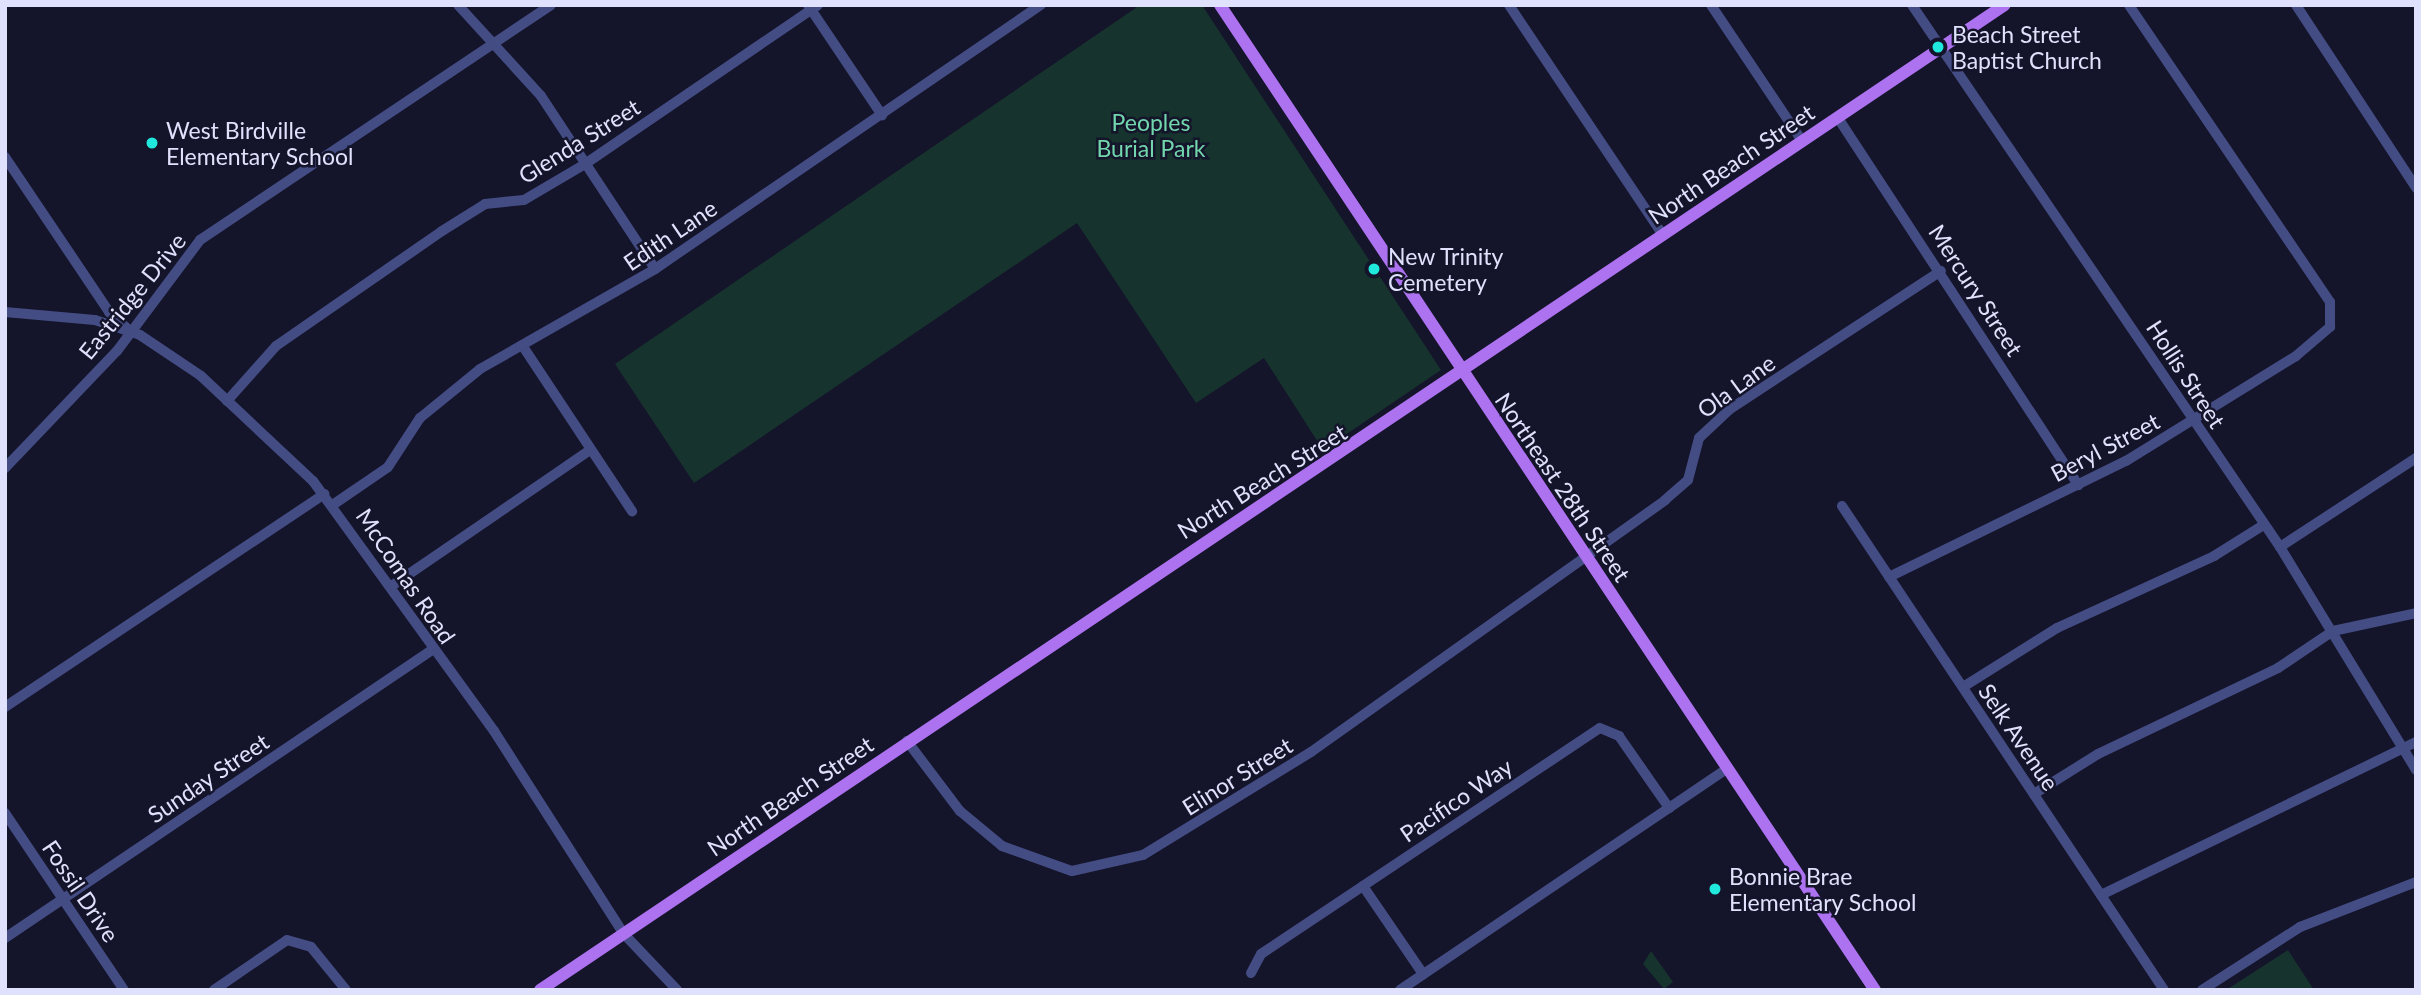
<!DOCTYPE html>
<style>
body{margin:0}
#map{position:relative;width:2421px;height:995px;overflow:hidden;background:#14142a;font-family:Lato,sans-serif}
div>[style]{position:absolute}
.green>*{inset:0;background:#17332e}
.minor>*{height:10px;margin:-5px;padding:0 5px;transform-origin:5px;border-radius:5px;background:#444c84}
.major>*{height:12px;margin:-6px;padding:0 6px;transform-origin:6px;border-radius:6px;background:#ad72f0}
.dots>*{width:19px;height:19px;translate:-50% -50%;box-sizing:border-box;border:4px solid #14142a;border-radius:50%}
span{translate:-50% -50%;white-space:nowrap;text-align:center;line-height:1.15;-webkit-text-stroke:5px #14142a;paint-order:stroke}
.poi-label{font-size:23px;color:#e0e1fc}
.left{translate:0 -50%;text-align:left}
.park-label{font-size:23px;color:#72d6ad}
.street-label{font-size:23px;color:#e0e1fc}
.frame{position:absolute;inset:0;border:7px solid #e0e1fc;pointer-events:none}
</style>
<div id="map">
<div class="green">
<i style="clip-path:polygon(1140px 5px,1202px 5px,1441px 370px,1323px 450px,1264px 358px,1196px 403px,1077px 223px,694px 483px,615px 364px)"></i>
<i style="clip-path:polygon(2288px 950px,2314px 990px,2226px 990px)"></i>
<i style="clip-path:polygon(1651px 951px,1673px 982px,1664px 989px,1643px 964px)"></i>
</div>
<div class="minor">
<i style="left:458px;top:5px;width:123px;rotate:47.6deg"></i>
<i style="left:541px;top:96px;width:207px;rotate:56.6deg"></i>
<i style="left:808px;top:5px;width:133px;rotate:56.1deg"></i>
<i style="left:1509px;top:5px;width:277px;rotate:56.2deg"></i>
<i style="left:1711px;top:5px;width:164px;rotate:56.2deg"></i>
<i style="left:1912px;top:5px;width:655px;rotate:55.82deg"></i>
<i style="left:2280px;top:547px;width:261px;rotate:58.6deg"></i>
<i style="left:2296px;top:5px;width:219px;rotate:56.7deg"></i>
<i style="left:1838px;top:118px;width:439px;rotate:56.8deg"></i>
<i style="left:5px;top:157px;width:187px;rotate:56.1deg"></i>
<i style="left:109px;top:312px;width:25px;rotate:42deg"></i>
<i style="left:5px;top:312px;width:90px;rotate:5.1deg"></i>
<i style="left:95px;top:320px;width:47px;rotate:18.4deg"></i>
<i style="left:140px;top:335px;width:73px;rotate:33.9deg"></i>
<i style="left:201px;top:376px;width:154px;rotate:43.2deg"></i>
<i style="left:313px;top:481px;width:309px;rotate:54.1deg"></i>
<i style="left:494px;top:731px;width:240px;rotate:57.4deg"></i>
<i style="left:623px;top:933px;width:79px;rotate:46.5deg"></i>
<i style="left:524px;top:348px;width:196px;rotate:56.5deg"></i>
<i style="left:227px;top:401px;width:74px;rotate:-48.3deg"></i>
<i style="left:276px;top:346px;width:202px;rotate:-34.7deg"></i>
<i style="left:442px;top:231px;width:51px;rotate:-32.1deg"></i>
<i style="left:485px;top:204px;width:39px;rotate:-6deg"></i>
<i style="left:524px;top:200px;width:71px;rotate:-30.5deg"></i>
<i style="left:585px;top:164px;width:282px;rotate:-34.3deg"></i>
<i style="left:5px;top:468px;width:162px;rotate:-46.3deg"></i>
<i style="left:117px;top:351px;width:139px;rotate:-53.2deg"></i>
<i style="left:200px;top:240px;width:422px;rotate:-33.8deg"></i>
<i style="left:334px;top:504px;width:65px;rotate:-34.4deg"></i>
<i style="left:388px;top:467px;width:59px;rotate:-56.9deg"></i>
<i style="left:420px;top:418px;width:77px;rotate:-39.2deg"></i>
<i style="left:480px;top:369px;width:202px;rotate:-29.7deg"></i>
<i style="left:655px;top:269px;width:468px;rotate:-34.4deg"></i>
<i style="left:1842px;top:506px;width:581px;rotate:56.36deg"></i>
<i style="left:2280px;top:547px;width:163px;rotate:-33.2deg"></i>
<i style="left:1889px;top:577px;width:264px;rotate:-26.1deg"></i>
<i style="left:2126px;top:461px;width:200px;rotate:-31.7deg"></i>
<i style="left:2296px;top:356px;width:45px;rotate:-40.5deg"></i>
<i style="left:2330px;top:327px;width:25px;rotate:-90deg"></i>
<i style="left:2330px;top:302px;width:359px;rotate:-124.1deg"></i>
<i style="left:393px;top:585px;width:239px;rotate:-34.4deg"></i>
<i style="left:1963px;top:687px;width:111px;rotate:-32.1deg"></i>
<i style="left:2057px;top:628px;width:173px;rotate:-24.6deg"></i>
<i style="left:2214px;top:556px;width:57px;rotate:-32deg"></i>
<i style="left:5px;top:707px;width:384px;rotate:-33.7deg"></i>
<i style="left:907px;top:741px;width:88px;rotate:52.9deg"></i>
<i style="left:960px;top:811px;width:55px;rotate:39.8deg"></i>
<i style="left:1002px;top:846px;width:74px;rotate:19.7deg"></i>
<i style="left:1072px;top:871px;width:73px;rotate:-12.7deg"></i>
<i style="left:1143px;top:855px;width:197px;rotate:-31.5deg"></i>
<i style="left:1311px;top:752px;width:435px;rotate:-35.4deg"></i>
<i style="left:1665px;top:500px;width:30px;rotate:-41deg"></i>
<i style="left:1688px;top:480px;width:43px;rotate:-75.3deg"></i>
<i style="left:1699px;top:438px;width:42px;rotate:-43.1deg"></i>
<i style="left:1730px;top:409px;width:252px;rotate:-33.2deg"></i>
<i style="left:2034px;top:794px;width:75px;rotate:-32deg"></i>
<i style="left:2098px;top:754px;width:199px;rotate:-25.5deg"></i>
<i style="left:2278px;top:668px;width:66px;rotate:-33.9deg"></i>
<i style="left:2333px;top:631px;width:85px;rotate:-12.2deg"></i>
<i style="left:5px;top:813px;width:213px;rotate:56.1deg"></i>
<i style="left:1363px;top:886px;width:107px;rotate:55.7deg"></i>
<i style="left:2101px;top:895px;width:350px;rotate:-25.9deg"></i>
<i style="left:5px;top:938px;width:515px;rotate:-34deg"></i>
<i style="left:1251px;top:973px;width:21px;rotate:-62deg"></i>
<i style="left:1261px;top:954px;width:407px;rotate:-33.7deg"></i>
<i style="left:1600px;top:728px;width:21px;rotate:23deg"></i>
<i style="left:1619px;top:736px;width:88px;rotate:55.2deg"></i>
<i style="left:214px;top:990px;width:88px;rotate:-34.4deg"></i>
<i style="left:287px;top:940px;width:25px;rotate:16deg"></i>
<i style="left:311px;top:947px;width:55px;rotate:50.9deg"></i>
<i style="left:1400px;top:990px;width:395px;rotate:-34.1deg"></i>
<i style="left:2202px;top:990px;width:117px;rotate:-32.7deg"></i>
<i style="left:2300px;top:927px;width:124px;rotate:-21.2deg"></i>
</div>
<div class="major">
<i style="left:1220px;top:5px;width:1183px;rotate:56.38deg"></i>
<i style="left:540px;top:990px;width:1765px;rotate:-33.92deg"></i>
</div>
<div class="dots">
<i style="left:1938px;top:47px;background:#20e8dc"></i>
<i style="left:152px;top:143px;background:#20e8dc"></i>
<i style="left:1374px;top:269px;background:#20e8dc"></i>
<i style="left:1715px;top:889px;background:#20e8dc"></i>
</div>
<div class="poi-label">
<span class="left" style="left:1952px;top:47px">Beach Street<br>Baptist Church</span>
<span class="left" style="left:166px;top:143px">West Birdville<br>Elementary School</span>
<span class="left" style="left:1388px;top:269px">New Trinity<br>Cemetery</span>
<span class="left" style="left:1729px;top:889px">Bonnie Brae<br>Elementary School</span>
</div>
<div class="park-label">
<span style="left:1151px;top:135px">Peoples<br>Burial Park</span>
</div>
<div class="street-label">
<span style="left:579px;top:141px;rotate:-32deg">Glenda Street</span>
<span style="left:1731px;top:164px;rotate:-34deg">North Beach Street</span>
<span style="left:670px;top:235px;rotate:-34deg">Edith Lane</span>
<span style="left:1976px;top:290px;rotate:57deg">Mercury Street</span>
<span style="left:132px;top:296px;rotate:-51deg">Eastridge Drive</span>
<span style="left:2186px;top:374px;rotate:57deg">Hollis Street</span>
<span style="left:1736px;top:386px;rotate:-36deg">Ola Lane</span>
<span style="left:2105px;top:447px;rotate:-28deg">Beryl Street</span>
<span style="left:1262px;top:481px;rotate:-32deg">North Beach Street</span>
<span style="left:1563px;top:487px;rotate:56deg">Northeast 28th Street</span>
<span style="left:406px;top:576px;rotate:56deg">McComas Road</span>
<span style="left:2019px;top:737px;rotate:56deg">Selk Avenue</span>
<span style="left:1237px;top:776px;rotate:-32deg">Elinor Street</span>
<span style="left:208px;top:778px;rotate:-34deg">Sunday Street</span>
<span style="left:790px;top:796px;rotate:-34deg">North Beach Street</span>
<span style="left:1456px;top:800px;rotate:-34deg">Pacifico Way</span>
<span style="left:81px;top:891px;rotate:56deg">Fossil Drive</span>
</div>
<div class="frame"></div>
</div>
